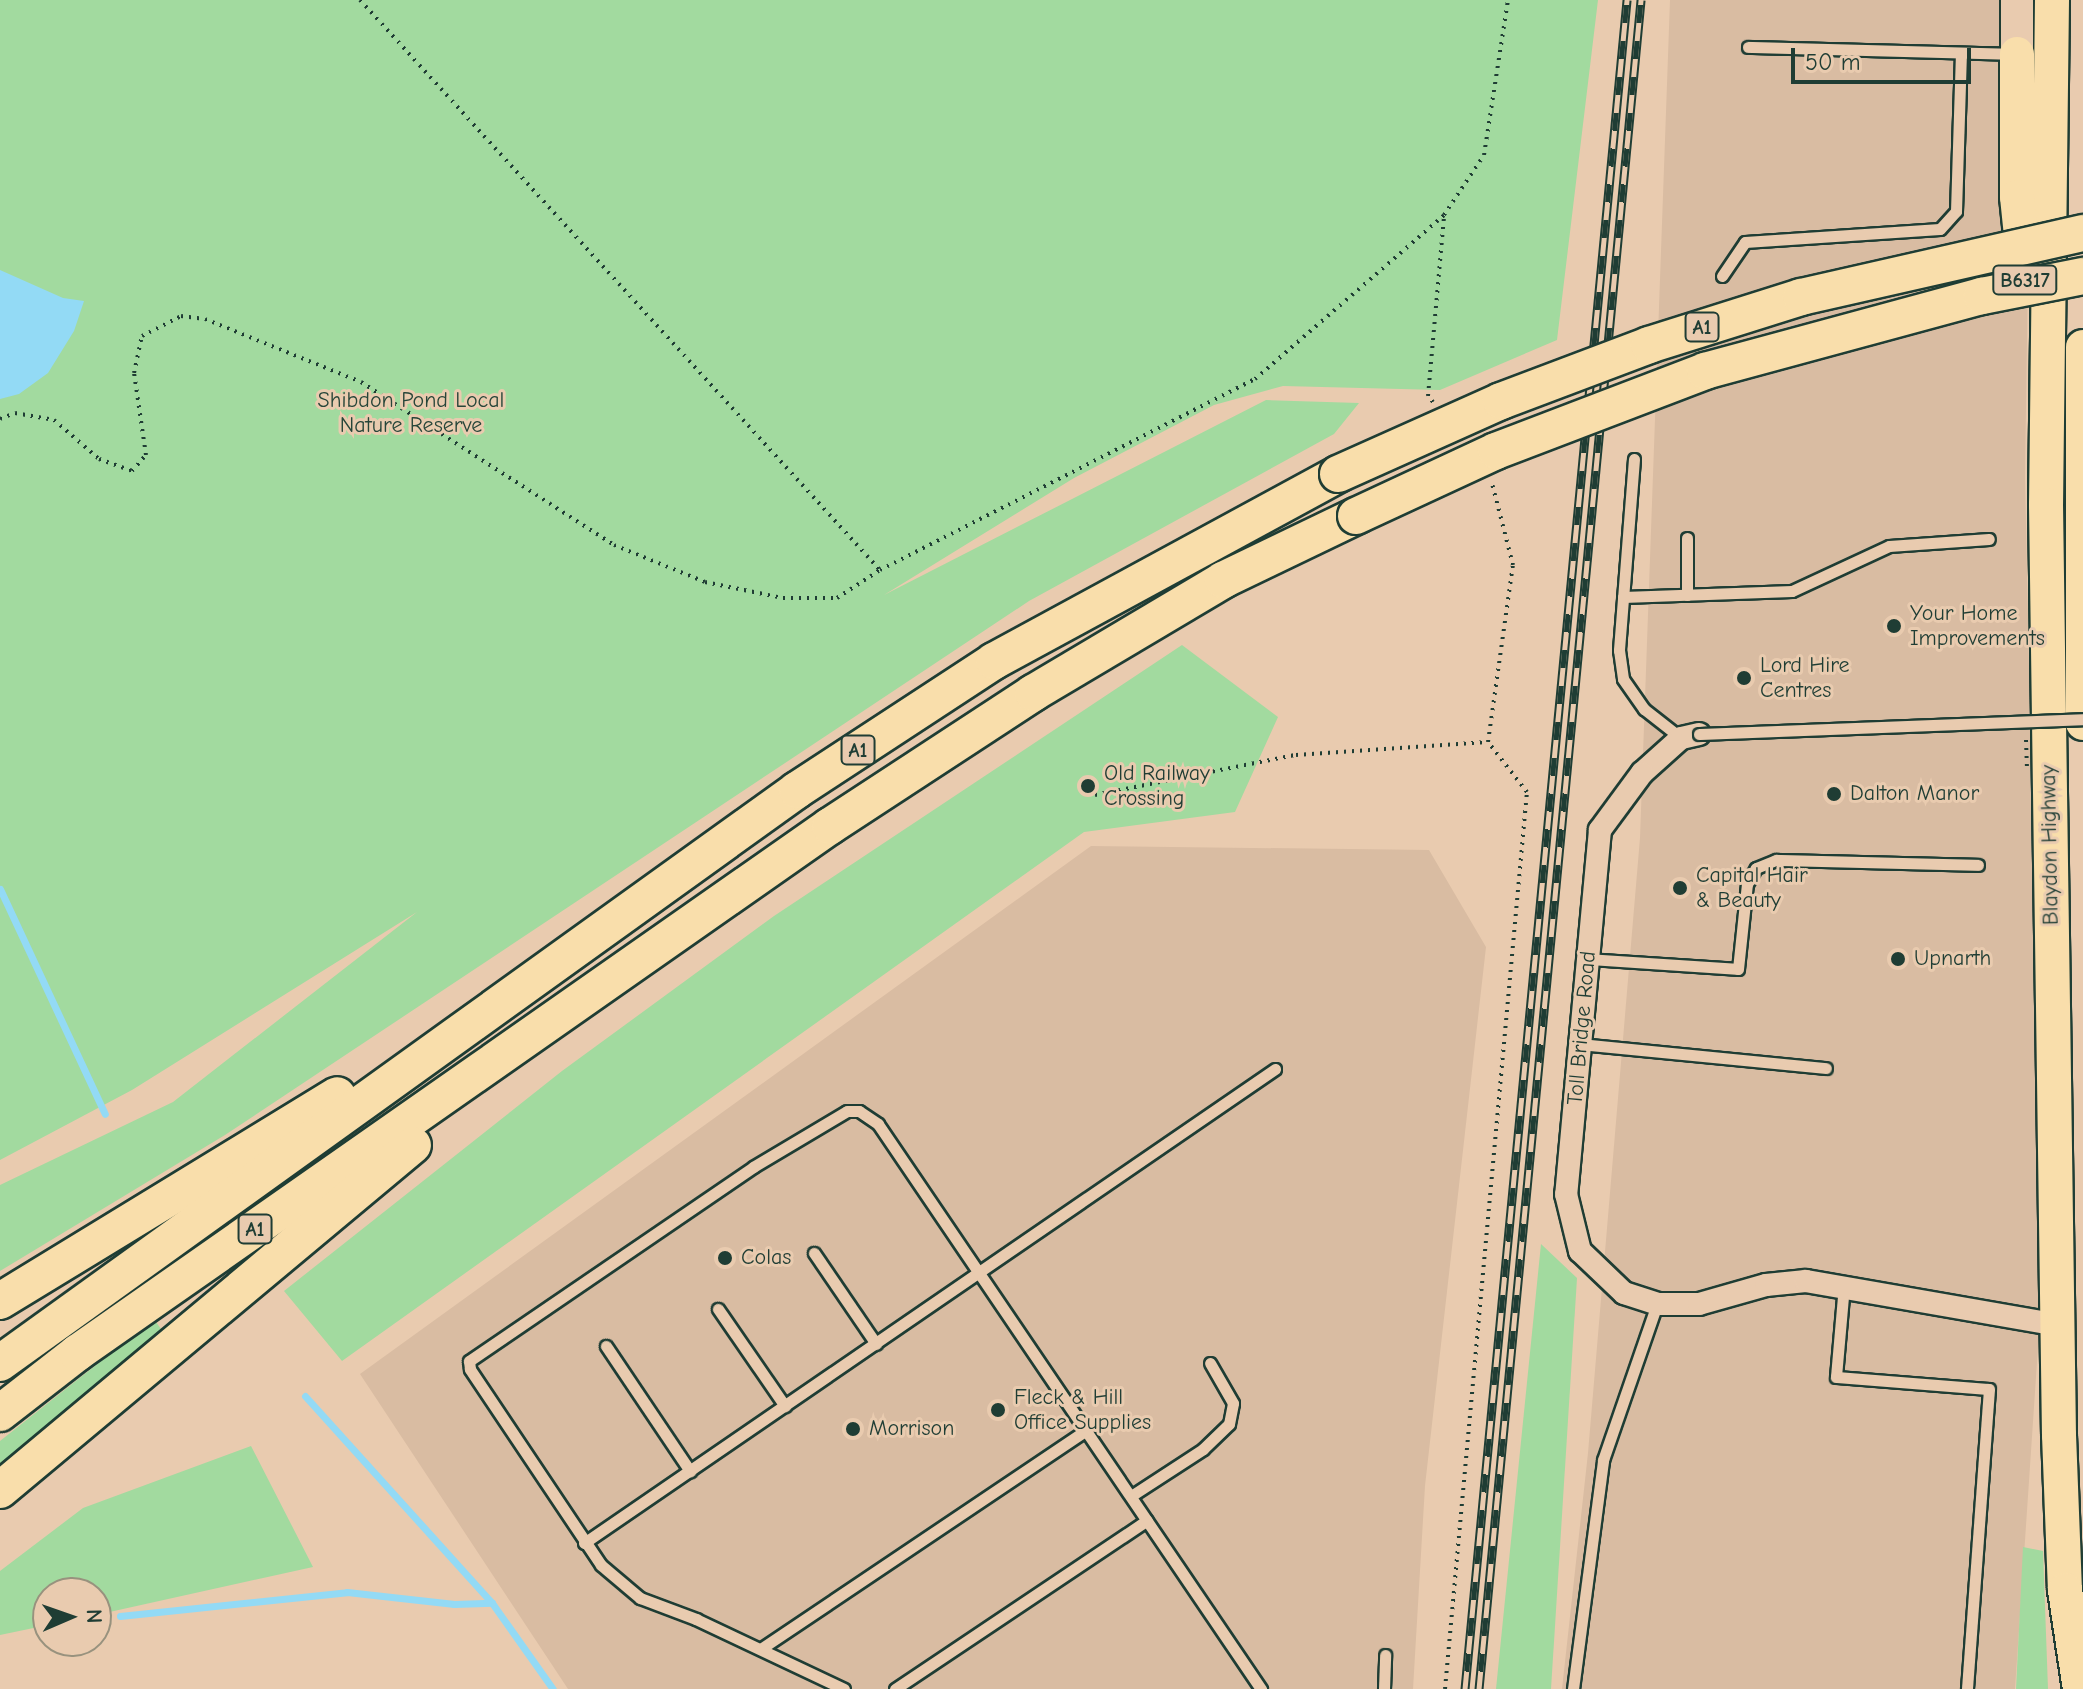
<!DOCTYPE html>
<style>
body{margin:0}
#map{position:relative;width:2083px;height:1689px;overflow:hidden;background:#e9cbaf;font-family:"Comic Neue",sans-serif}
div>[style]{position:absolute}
.built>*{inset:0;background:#d9bca2}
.green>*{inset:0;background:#a2da9f}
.water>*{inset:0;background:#93daf5}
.stream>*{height:7px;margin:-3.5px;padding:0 3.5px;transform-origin:3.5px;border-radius:3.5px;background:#93daf5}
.path>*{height:4px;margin-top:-2px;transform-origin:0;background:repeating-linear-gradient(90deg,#1f3d34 0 2px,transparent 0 8px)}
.roads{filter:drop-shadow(2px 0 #1f3d34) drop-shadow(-2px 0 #1f3d34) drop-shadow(0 2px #1f3d34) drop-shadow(0 -2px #1f3d34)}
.service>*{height:11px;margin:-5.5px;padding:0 5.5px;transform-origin:5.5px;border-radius:5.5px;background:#e9cbaf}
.minor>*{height:22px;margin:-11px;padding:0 11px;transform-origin:11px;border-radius:11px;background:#e9cbaf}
.secondary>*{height:32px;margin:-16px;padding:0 16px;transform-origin:16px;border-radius:16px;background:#e9cbaf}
.primary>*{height:34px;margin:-17px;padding:0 17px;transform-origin:17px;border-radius:17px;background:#f9deab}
.trunk>*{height:36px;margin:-18px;padding:0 18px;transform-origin:18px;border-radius:18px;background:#f9deab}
.rail>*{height:9px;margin-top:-4.5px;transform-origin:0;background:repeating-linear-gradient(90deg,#e9cbaf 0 18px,#1f3d34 0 36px);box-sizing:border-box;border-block:2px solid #1f3d34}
.path-bridge>*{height:4px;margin-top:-2px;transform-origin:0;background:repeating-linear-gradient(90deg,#1f3d34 0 2px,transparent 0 8px)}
.bridges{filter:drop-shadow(2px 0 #1f3d34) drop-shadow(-2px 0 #1f3d34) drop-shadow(0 2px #1f3d34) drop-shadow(0 -2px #1f3d34)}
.service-bridge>*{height:11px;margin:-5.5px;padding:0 5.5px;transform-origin:5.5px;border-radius:5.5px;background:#e9cbaf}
.trunk-bridge>*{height:36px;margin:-18px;padding:0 18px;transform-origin:18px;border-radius:18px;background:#f9deab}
.dots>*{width:22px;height:22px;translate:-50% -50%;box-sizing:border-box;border:4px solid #e9cbaf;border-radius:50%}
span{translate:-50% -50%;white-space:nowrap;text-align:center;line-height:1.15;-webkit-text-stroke:6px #e9cbaf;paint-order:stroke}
.shield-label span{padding:2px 6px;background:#e9cbaf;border:2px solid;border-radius:6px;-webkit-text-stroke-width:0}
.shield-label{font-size:20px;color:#1f3d34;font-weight:700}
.park-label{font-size:22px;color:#264539}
.poi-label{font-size:22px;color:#1f3d34}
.left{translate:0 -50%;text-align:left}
.street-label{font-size:22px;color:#1f3d34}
.north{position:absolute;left:32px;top:1577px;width:80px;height:80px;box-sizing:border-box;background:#e9cbaf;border:2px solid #98927e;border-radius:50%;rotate:88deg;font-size:22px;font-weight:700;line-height:32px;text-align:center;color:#1f3d34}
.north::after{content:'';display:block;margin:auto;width:28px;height:36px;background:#1f3d34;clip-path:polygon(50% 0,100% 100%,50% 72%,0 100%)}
.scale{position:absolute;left:1791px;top:48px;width:180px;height:36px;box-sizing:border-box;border:4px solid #1f3d34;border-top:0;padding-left:10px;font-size:24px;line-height:28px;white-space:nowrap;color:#1f3d34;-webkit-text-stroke:6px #e9cbaf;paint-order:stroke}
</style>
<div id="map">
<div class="built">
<i style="clip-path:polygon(1670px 0,2032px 0,2025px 477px,2042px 1288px,2015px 1689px,1562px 1689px,1588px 1453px,1640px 838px)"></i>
<i style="clip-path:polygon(1091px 846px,1429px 850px,1486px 947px,1425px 1486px,1413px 1689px,568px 1689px,360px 1374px)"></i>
</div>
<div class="green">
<i style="clip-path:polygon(0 0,1598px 0,1557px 340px,1440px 390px,1283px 386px,1214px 405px,1074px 478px,884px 595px,1266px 400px,1359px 403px,1334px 434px,1029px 601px,225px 1135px,0 1271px,0 1185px,173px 1102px,417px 912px,132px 1090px,0 1160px)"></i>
<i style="clip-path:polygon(1182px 645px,1278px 717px,1235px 812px,1084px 832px,342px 1361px,284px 1291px,562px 1071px,774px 916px)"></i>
<i style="clip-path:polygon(1541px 1244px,1577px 1278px,1551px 1689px,1496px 1689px)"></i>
<i style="clip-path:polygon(154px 1319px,161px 1329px,0 1466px,0 1441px)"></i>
<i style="clip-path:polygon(251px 1446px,313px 1567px,96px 1615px,96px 1593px,48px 1593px,48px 1625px,0 1635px,0 1571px,83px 1508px)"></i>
<i style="clip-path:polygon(2023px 1547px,2043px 1551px,2048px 1689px,2016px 1689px)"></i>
</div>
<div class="water">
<i style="clip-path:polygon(0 270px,63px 298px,84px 301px,74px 331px,48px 373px,19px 394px,0 399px)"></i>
</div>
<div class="stream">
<i style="left:0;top:889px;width:248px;rotate:65deg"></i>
<i style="left:305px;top:1396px;width:279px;rotate:47.9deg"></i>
<i style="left:492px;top:1603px;width:105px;rotate:54.7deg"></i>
<i style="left:120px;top:1616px;width:228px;rotate:-6deg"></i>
<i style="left:347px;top:1592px;width:108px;rotate:6.4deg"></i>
<i style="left:454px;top:1604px;width:38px;rotate:-2deg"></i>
</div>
<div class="path">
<i style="left:360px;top:0;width:772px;rotate:47.63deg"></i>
<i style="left:1433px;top:402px;width:8px;rotate:-130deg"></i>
<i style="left:1428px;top:396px;width:180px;rotate:-84.9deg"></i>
<i style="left:0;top:419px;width:16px;rotate:-22deg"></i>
<i style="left:15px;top:413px;width:40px;rotate:10deg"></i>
<i style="left:54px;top:420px;width:60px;rotate:40.9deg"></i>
<i style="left:99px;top:459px;width:35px;rotate:20deg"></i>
<i style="left:132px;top:471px;width:21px;rotate:-49deg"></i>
<i style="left:146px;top:455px;width:83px;rotate:-98.3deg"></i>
<i style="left:134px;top:373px;width:38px;rotate:-78deg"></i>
<i style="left:142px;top:336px;width:44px;rotate:-27.1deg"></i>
<i style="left:181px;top:316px;width:24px;rotate:7deg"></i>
<i style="left:205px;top:319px;width:168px;rotate:22deg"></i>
<i style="left:361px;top:382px;width:301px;rotate:32.8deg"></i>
<i style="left:614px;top:545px;width:98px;rotate:22.1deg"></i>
<i style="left:705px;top:582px;width:80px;rotate:11.6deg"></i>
<i style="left:783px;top:598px;width:54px"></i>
<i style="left:837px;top:598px;width:51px;rotate:-33.1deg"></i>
<i style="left:880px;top:570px;width:421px;rotate:-27deg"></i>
<i style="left:1255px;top:379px;width:250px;rotate:-40.9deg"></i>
<i style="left:1444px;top:215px;width:72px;rotate:-56.3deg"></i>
<i style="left:1484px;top:155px;width:157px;rotate:-81.2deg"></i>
<i style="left:1095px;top:795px;width:205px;rotate:-11.3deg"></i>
<i style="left:1296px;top:755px;width:192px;rotate:-3.9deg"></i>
<i style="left:1445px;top:1689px;width:901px;rotate:-84.78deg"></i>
<i style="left:1527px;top:792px;width:63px;rotate:-128deg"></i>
<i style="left:1488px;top:742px;width:179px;rotate:-82deg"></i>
<i style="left:1513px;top:565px;width:85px;rotate:-104.4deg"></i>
</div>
<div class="roads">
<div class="service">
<i style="left:1748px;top:47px;width:264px;rotate:1.5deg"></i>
<i style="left:1722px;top:276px;width:41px;rotate:-55.9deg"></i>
<i style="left:1745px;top:242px;width:195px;rotate:-3.8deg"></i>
<i style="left:1940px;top:229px;width:24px;rotate:-48deg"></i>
<i style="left:1956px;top:211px;width:157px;rotate:-88.2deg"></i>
<i style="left:1634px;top:459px;width:192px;rotate:94.5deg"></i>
<i style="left:1619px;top:650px;width:29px;rotate:82deg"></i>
<i style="left:1623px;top:679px;width:37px;rotate:55deg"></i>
<i style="left:1644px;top:709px;width:47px;rotate:38.1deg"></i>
<i style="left:1687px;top:595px;width:57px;rotate:-90deg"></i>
<i style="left:1623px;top:597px;width:169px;rotate:-2deg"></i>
<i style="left:1792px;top:591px;width:107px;rotate:-24.9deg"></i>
<i style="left:1889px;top:546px;width:100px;rotate:-4deg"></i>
<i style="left:1588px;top:959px;width:150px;rotate:3.8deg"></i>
<i style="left:1738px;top:969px;width:85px;rotate:-84deg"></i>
<i style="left:1747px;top:884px;width:18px;rotate:-61deg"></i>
<i style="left:1756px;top:868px;width:22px;rotate:-22deg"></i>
<i style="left:1776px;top:860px;width:202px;rotate:1.4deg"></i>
<i style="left:1580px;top:1044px;width:247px;rotate:5.6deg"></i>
<i style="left:814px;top:1253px;width:110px;rotate:55.7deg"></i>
<i style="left:1844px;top:1285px;width:92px;rotate:95deg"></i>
<i style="left:1836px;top:1377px;width:153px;rotate:4.5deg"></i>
<i style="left:1989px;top:1389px;width:301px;rotate:94.2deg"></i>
<i style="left:718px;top:1309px;width:118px;rotate:55.4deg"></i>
<i style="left:606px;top:1346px;width:151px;rotate:56.1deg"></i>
<i style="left:1131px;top:1496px;width:86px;rotate:-33.1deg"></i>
<i style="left:1203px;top:1449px;width:36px;rotate:-44deg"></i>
<i style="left:1229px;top:1424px;width:21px;rotate:-79deg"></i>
<i style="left:1233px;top:1403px;width:46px;rotate:-119.9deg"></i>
<i style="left:584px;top:1543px;width:838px;rotate:-34.45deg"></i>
<i style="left:762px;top:1648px;width:391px;rotate:-33.9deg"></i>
<i style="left:844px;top:1689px;width:164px;rotate:-154.7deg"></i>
<i style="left:696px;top:1619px;width:60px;rotate:-159.4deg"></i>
<i style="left:640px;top:1598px;width:51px;rotate:-139.8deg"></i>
<i style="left:601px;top:1565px;width:236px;rotate:-123.8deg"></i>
<i style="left:470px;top:1369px;width:8px;rotate:-97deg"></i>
<i style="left:469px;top:1361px;width:344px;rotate:-34.3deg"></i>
<i style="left:753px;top:1167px;width:109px;rotate:-30.8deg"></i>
<i style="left:847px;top:1111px;width:12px"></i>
<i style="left:859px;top:1111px;width:23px;rotate:34deg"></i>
<i style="left:878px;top:1124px;width:683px;rotate:55.87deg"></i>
<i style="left:895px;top:1689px;width:303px;rotate:-33.8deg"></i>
<i style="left:1384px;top:1689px;width:34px;rotate:-88deg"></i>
<i style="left:1573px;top:1689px;width:231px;rotate:-82.5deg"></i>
<i style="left:1603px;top:1460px;width:165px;rotate:-70.9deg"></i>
</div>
<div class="minor">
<i style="left:1699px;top:734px;width:18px;rotate:167deg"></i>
<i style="left:1681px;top:738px;width:52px;rotate:138.1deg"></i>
<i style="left:1642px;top:773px;width:71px;rotate:126.4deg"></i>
<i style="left:1600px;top:830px;width:366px;rotate:95.3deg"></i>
<i style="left:1566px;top:1194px;width:59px;rotate:76.2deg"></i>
<i style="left:1580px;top:1251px;width:61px;rotate:43.7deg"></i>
<i style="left:1624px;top:1293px;width:35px;rotate:18deg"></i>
<i style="left:1657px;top:1304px;width:42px"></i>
<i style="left:1699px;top:1304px;width:70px;rotate:-15.8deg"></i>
<i style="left:1766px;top:1285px;width:40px;rotate:-5.7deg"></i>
<i style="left:1806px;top:1281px;width:256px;rotate:9.9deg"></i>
</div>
<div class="secondary">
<i style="left:2017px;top:54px;width:54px;rotate:-90deg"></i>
</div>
<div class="primary">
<i style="left:2052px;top:0;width:505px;rotate:90.68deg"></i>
<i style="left:2046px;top:505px;width:930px;rotate:89.2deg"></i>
<i style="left:2059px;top:1435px;width:155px;rotate:87.8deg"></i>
<i style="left:2065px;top:1590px;width:100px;rotate:81.4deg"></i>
<i style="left:2017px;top:54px;width:143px;rotate:90deg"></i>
<i style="left:2017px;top:197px;width:77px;rotate:84.1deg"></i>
<i style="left:2083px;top:347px;width:376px;rotate:90deg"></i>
</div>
<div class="trunk">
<i style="left:0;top:1301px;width:395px;rotate:-31.4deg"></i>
<i style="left:0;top:1363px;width:982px;rotate:-35.71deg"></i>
<i style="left:797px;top:790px;width:235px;rotate:-33.2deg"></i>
<i style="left:994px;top:661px;width:392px;rotate:-28.5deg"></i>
<i style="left:0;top:1413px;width:98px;rotate:-37.9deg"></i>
<i style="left:77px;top:1353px;width:919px;rotate:-34.99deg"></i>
<i style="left:830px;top:826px;width:243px;rotate:-33.2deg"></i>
<i style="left:1033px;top:693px;width:221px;rotate:-30.7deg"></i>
<i style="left:1223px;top:580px;width:148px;rotate:-25.7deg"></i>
<i style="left:0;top:1490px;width:538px;rotate:-39.87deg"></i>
</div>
</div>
<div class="rail">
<i style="left:1465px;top:1689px;width:1697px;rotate:-84.52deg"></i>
<i style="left:1479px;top:1689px;width:1697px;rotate:-84.52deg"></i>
</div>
<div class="path-bridge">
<i style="left:2026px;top:740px;width:26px;rotate:88deg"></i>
</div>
<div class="bridges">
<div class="service-bridge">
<i style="left:1699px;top:734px;width:384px;rotate:-2.2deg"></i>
</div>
<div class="trunk-bridge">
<i style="left:1338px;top:474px;width:179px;rotate:-24.1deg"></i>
<i style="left:1501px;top:401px;width:158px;rotate:-20.7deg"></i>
<i style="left:1649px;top:345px;width:159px;rotate:-17.5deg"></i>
<i style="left:1801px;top:297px;width:289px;rotate:-12.8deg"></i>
<i style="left:1356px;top:516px;width:154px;rotate:-24.9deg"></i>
<i style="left:1496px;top:451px;width:224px;rotate:-20.9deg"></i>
<i style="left:1705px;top:371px;width:287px;rotate:-15.2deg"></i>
<i style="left:1982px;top:296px;width:103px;rotate:-11.2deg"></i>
</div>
</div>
<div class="dots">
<i style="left:1894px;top:626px;background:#1f3d34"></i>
<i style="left:1744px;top:678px;background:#1f3d34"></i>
<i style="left:1088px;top:786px;background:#1f3d34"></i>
<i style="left:1834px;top:794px;background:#1f3d34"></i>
<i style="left:1680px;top:888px;background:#1f3d34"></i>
<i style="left:1898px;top:959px;background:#1f3d34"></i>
<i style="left:725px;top:1258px;background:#1f3d34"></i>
<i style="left:998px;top:1410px;background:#1f3d34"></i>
<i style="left:853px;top:1429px;background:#1f3d34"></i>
</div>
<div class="shield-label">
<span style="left:2025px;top:280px">B6317</span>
<span style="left:1702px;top:327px">A1</span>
<span style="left:858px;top:750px">A1</span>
<span style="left:255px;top:1229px">A1</span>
</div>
<div class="park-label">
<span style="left:411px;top:413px">Shibdon Pond Local<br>Nature Reserve</span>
</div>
<div class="poi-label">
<span class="left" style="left:1910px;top:626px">Your Home<br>Improvements</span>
<span class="left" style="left:1760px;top:678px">Lord Hire<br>Centres</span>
<span class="left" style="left:1104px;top:786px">Old Railway<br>Crossing</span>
<span class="left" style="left:1850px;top:794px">Dalton Manor</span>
<span class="left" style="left:1696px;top:888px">Capital Hair<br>&amp; Beauty</span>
<span class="left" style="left:1914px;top:959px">Upnarth</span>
<span class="left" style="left:741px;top:1258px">Colas</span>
<span class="left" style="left:1014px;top:1410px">Fleck &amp; Hill<br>Office Supplies</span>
<span class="left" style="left:869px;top:1429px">Morrison</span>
</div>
<div class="street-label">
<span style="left:2050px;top:845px;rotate:-91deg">Blaydon Highway</span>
<span style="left:1582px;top:1028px;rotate:-85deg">Toll Bridge Road</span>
</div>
<div class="north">N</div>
<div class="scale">50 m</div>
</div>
